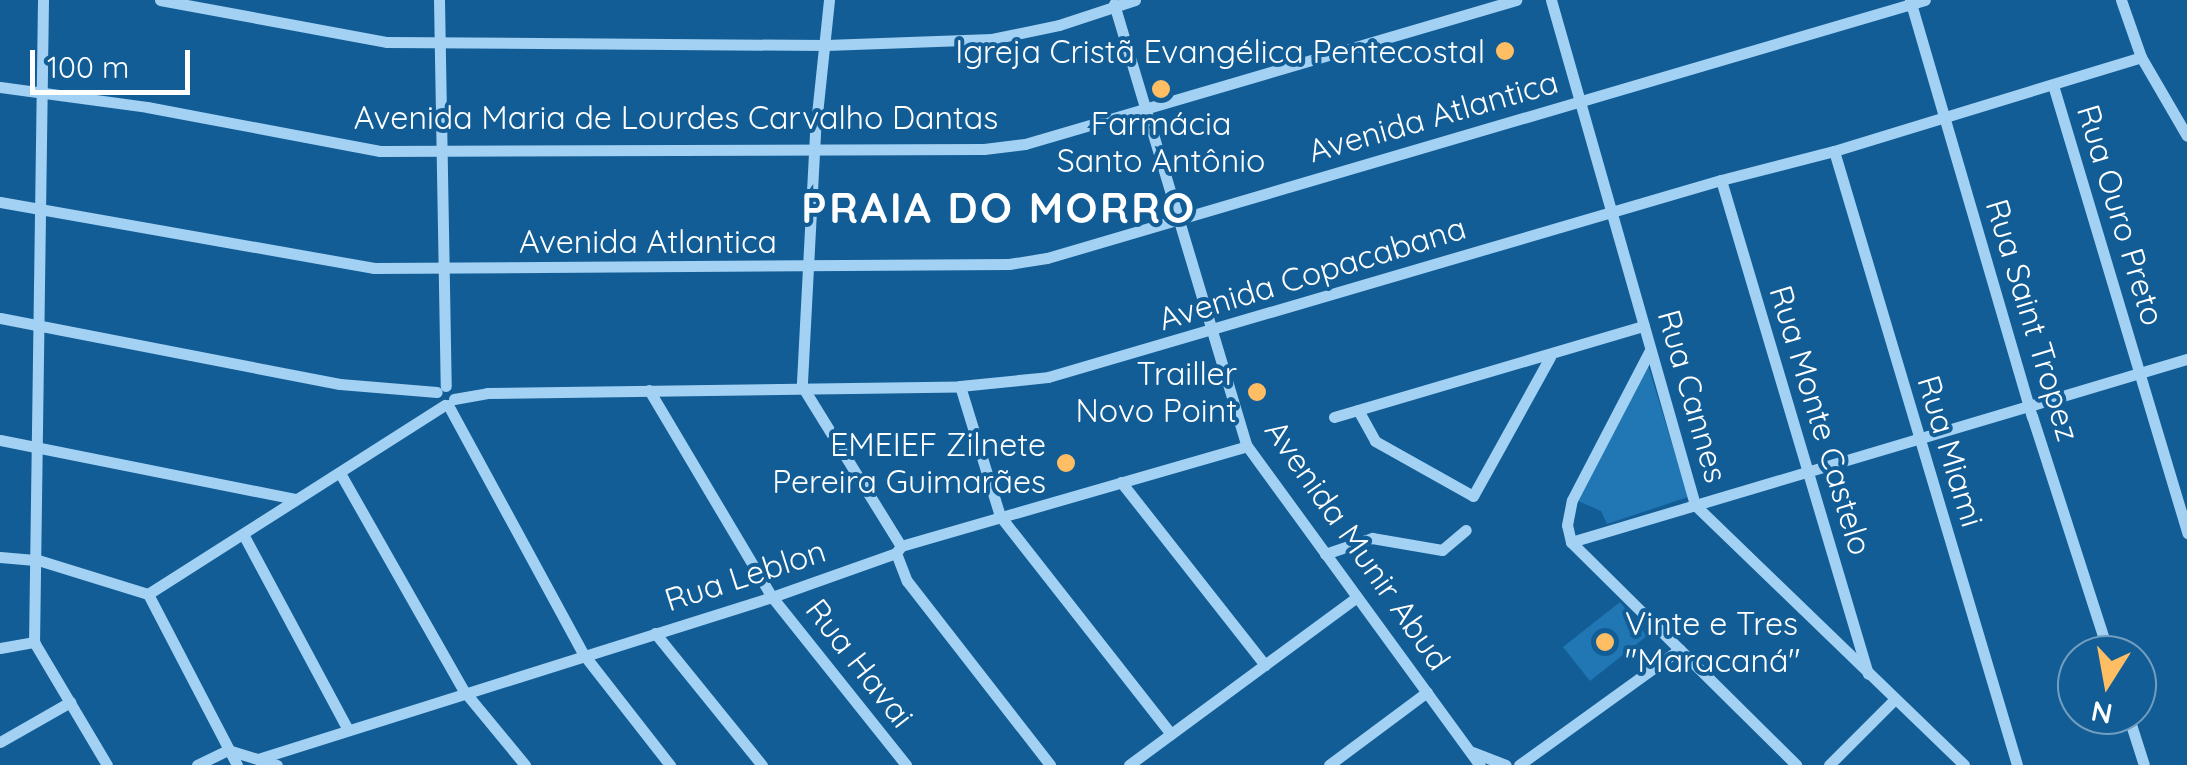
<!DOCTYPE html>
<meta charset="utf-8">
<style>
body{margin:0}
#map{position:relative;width:2187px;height:765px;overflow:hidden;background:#125d96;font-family:Quicksand,sans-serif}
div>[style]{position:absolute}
.green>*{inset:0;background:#2176b4}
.minor>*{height:11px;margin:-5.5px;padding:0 5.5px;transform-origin:5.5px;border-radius:5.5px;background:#a2d1f3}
.dots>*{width:28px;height:28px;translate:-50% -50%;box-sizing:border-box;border:5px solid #125d96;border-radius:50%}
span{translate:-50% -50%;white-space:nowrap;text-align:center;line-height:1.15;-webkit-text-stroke:8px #125d96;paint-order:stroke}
.poi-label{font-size:32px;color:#fff}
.right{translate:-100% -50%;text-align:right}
.left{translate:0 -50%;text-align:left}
.street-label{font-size:32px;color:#fff}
.district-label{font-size:42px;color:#fff;font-weight:700;letter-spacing:2.5px}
.north{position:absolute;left:2057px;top:635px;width:100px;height:100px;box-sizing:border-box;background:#125d96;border:2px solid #719ec0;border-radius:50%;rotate:191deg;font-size:28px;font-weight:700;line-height:40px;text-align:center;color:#fff}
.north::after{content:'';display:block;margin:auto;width:35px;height:45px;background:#ffbe64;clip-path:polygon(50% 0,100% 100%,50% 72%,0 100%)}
.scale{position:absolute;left:30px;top:50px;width:160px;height:45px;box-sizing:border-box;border:5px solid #fff;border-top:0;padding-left:12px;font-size:30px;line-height:35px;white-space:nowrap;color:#fff;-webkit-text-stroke:8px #125d96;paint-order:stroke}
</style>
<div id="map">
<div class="green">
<i style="clip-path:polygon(1648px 365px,1688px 497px,1607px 524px,1601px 511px,1578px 501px)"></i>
<i style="clip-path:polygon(1620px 602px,1647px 636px,1590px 681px,1563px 647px)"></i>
</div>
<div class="minor">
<i style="left:43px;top:0;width:642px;rotate:90.8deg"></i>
<i style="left:34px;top:642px;width:143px;rotate:59.3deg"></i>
<i style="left:160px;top:0;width:231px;rotate:10.5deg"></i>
<i style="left:387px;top:42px;width:439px;rotate:0.4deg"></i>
<i style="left:826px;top:45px;width:166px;rotate:-2.1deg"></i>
<i style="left:992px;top:39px;width:68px;rotate:-11.8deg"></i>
<i style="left:1059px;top:25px;width:80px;rotate:-18.2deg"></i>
<i style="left:439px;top:0;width:386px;rotate:89deg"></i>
<i style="left:829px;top:0;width:135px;rotate:96deg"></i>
<i style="left:815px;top:134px;width:252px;rotate:93deg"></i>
<i style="left:802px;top:386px;width:188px;rotate:58.3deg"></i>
<i style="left:1551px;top:0;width:525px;rotate:74.08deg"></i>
<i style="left:1695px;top:505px;width:374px;rotate:44deg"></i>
<i style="left:1910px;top:0;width:434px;rotate:73.7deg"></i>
<i style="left:2032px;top:416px;width:251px;rotate:72.1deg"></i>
<i style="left:2121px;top:0;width:60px;rotate:70.7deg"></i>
<i style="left:2141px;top:57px;width:91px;rotate:59.8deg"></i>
<i style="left:1114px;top:4px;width:462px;rotate:73.3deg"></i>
<i style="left:1247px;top:446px;width:395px;rotate:53.9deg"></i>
<i style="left:2053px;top:85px;width:468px;rotate:73.3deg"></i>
<i style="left:0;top:87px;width:148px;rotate:7.7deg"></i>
<i style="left:147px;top:107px;width:237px;rotate:10.7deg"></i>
<i style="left:380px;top:151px;width:604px;rotate:-0.19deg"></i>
<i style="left:984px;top:149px;width:41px;rotate:-7deg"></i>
<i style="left:1025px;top:144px;width:512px;rotate:-16.35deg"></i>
<i style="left:1834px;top:151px;width:641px;rotate:73.4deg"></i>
<i style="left:1721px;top:180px;width:515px;rotate:73.43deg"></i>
<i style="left:0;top:202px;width:380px;rotate:10deg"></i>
<i style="left:374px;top:268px;width:635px;rotate:-0.36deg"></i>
<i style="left:1009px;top:264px;width:38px;rotate:-9deg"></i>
<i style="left:1047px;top:258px;width:915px;rotate:-16.38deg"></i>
<i style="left:0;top:318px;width:346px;rotate:11deg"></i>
<i style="left:340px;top:384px;width:97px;rotate:4.7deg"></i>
<i style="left:960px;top:386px;width:136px;rotate:72.9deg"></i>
<i style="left:1000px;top:516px;width:277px;rotate:51.9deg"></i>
<i style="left:649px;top:390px;width:241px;rotate:59.3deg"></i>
<i style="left:772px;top:597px;width:215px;rotate:51.4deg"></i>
<i style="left:454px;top:399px;width:34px;rotate:-10deg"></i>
<i style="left:487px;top:393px;width:473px;rotate:-0.8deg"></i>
<i style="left:960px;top:386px;width:88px;rotate:-5.8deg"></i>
<i style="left:1048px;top:377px;width:701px;rotate:-16.32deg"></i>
<i style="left:1721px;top:180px;width:117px;rotate:-14.4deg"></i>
<i style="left:1834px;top:151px;width:321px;rotate:-17deg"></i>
<i style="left:448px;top:405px;width:285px;rotate:61.5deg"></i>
<i style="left:584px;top:655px;width:140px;rotate:52deg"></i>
<i style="left:1358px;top:410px;width:35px;rotate:61deg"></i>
<i style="left:1375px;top:441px;width:112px;rotate:29.3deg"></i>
<i style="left:1473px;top:496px;width:159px;rotate:-61deg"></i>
<i style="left:1334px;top:417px;width:323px;rotate:-16.4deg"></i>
<i style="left:0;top:440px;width:302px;rotate:11.3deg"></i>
<i style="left:340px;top:473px;width:251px;rotate:60.4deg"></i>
<i style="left:464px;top:691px;width:96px;rotate:50.5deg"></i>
<i style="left:1121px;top:482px;width:233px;rotate:51.8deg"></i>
<i style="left:243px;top:534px;width:220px;rotate:61.8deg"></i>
<i style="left:1571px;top:542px;width:643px;rotate:-16.55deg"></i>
<i style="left:1571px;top:542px;width:317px;rotate:44.7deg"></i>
<i style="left:1571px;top:542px;width:17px;rotate:-103deg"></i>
<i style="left:1567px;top:525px;width:25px;rotate:-79deg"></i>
<i style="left:1572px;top:500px;width:169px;rotate:-62.5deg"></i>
<i style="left:896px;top:553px;width:30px;rotate:69deg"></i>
<i style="left:907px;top:581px;width:233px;rotate:52.1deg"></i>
<i style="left:1325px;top:554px;width:50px;rotate:-18.8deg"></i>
<i style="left:1372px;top:538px;width:71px;rotate:9.7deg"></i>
<i style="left:1442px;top:550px;width:31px;rotate:-40deg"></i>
<i style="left:0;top:557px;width:38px;rotate:5deg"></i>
<i style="left:38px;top:560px;width:115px;rotate:17.2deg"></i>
<i style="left:148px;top:594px;width:352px;rotate:-32.5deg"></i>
<i style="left:148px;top:594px;width:193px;rotate:62.5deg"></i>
<i style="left:655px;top:633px;width:170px;rotate:51deg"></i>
<i style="left:0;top:648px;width:35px;rotate:-10deg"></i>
<i style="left:2128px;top:715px;width:52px;rotate:72.3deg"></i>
<i style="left:0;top:742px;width:81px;rotate:-29.7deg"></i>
<i style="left:1472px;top:752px;width:36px;rotate:21deg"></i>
<i style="left:258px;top:759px;width:539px;rotate:-17.49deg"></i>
<i style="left:772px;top:597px;width:132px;rotate:-19.5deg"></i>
<i style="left:896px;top:553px;width:9px;rotate:-54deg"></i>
<i style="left:901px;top:546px;width:360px;rotate:-16.1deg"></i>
<i style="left:197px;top:765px;width:34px;rotate:-26deg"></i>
<i style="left:228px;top:750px;width:51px;rotate:17deg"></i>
<i style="left:1129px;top:765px;width:283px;rotate:-36.4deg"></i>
<i style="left:1329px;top:765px;width:122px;rotate:-36.7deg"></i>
<i style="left:1519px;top:765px;width:198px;rotate:-35.8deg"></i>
<i style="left:1829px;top:765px;width:92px;rotate:-45deg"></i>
</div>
<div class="dots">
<i style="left:1505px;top:51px;background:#ffbe64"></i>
<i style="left:1161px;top:89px;background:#ffbe64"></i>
<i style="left:1257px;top:392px;background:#ffbe64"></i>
<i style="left:1066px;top:463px;background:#ffbe64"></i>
<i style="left:1605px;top:642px;background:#ffbe64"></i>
</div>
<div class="poi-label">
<span class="right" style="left:1485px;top:51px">Igreja Cristã Evangélica Pentecostal</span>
<span style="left:1161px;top:142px">Farmácia<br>Santo Antônio</span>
<span class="right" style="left:1237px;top:392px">Trailler<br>Novo Point</span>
<span class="right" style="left:1046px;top:463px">EMEIEF Zilnete<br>Pereira Guimarães</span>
<span class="left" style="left:1625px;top:642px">Vinte e Tres<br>"Maracaná"</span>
</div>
<div class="street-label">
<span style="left:1433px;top:116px;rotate:-16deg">Avenida Atlantica</span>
<span style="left:676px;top:117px">Avenida Maria de Lourdes Carvalho Dantas</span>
<span style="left:2121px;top:215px;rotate:73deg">Rua Ouro Preto</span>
<span style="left:648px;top:241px">Avenida Atlantica</span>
<span style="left:1312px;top:273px;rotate:-17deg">Avenida Copacabana</span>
<span style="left:2033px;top:320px;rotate:73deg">Rua Saint Tropez</span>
<span style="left:1693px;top:396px;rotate:74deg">Rua Cannes</span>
<span style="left:1821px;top:420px;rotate:73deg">Rua Monte Castelo</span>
<span style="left:1951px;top:451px;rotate:73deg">Rua Miami</span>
<span style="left:1358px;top:545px;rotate:55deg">Avenida Munir Abud</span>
<span style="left:745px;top:575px;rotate:-18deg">Rua Leblon</span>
<span style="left:860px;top:663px;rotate:52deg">Rua Havai</span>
</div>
<div class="district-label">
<span style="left:999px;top:208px">PRAIA DO MORRO</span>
</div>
<div class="north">N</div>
<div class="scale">100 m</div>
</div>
